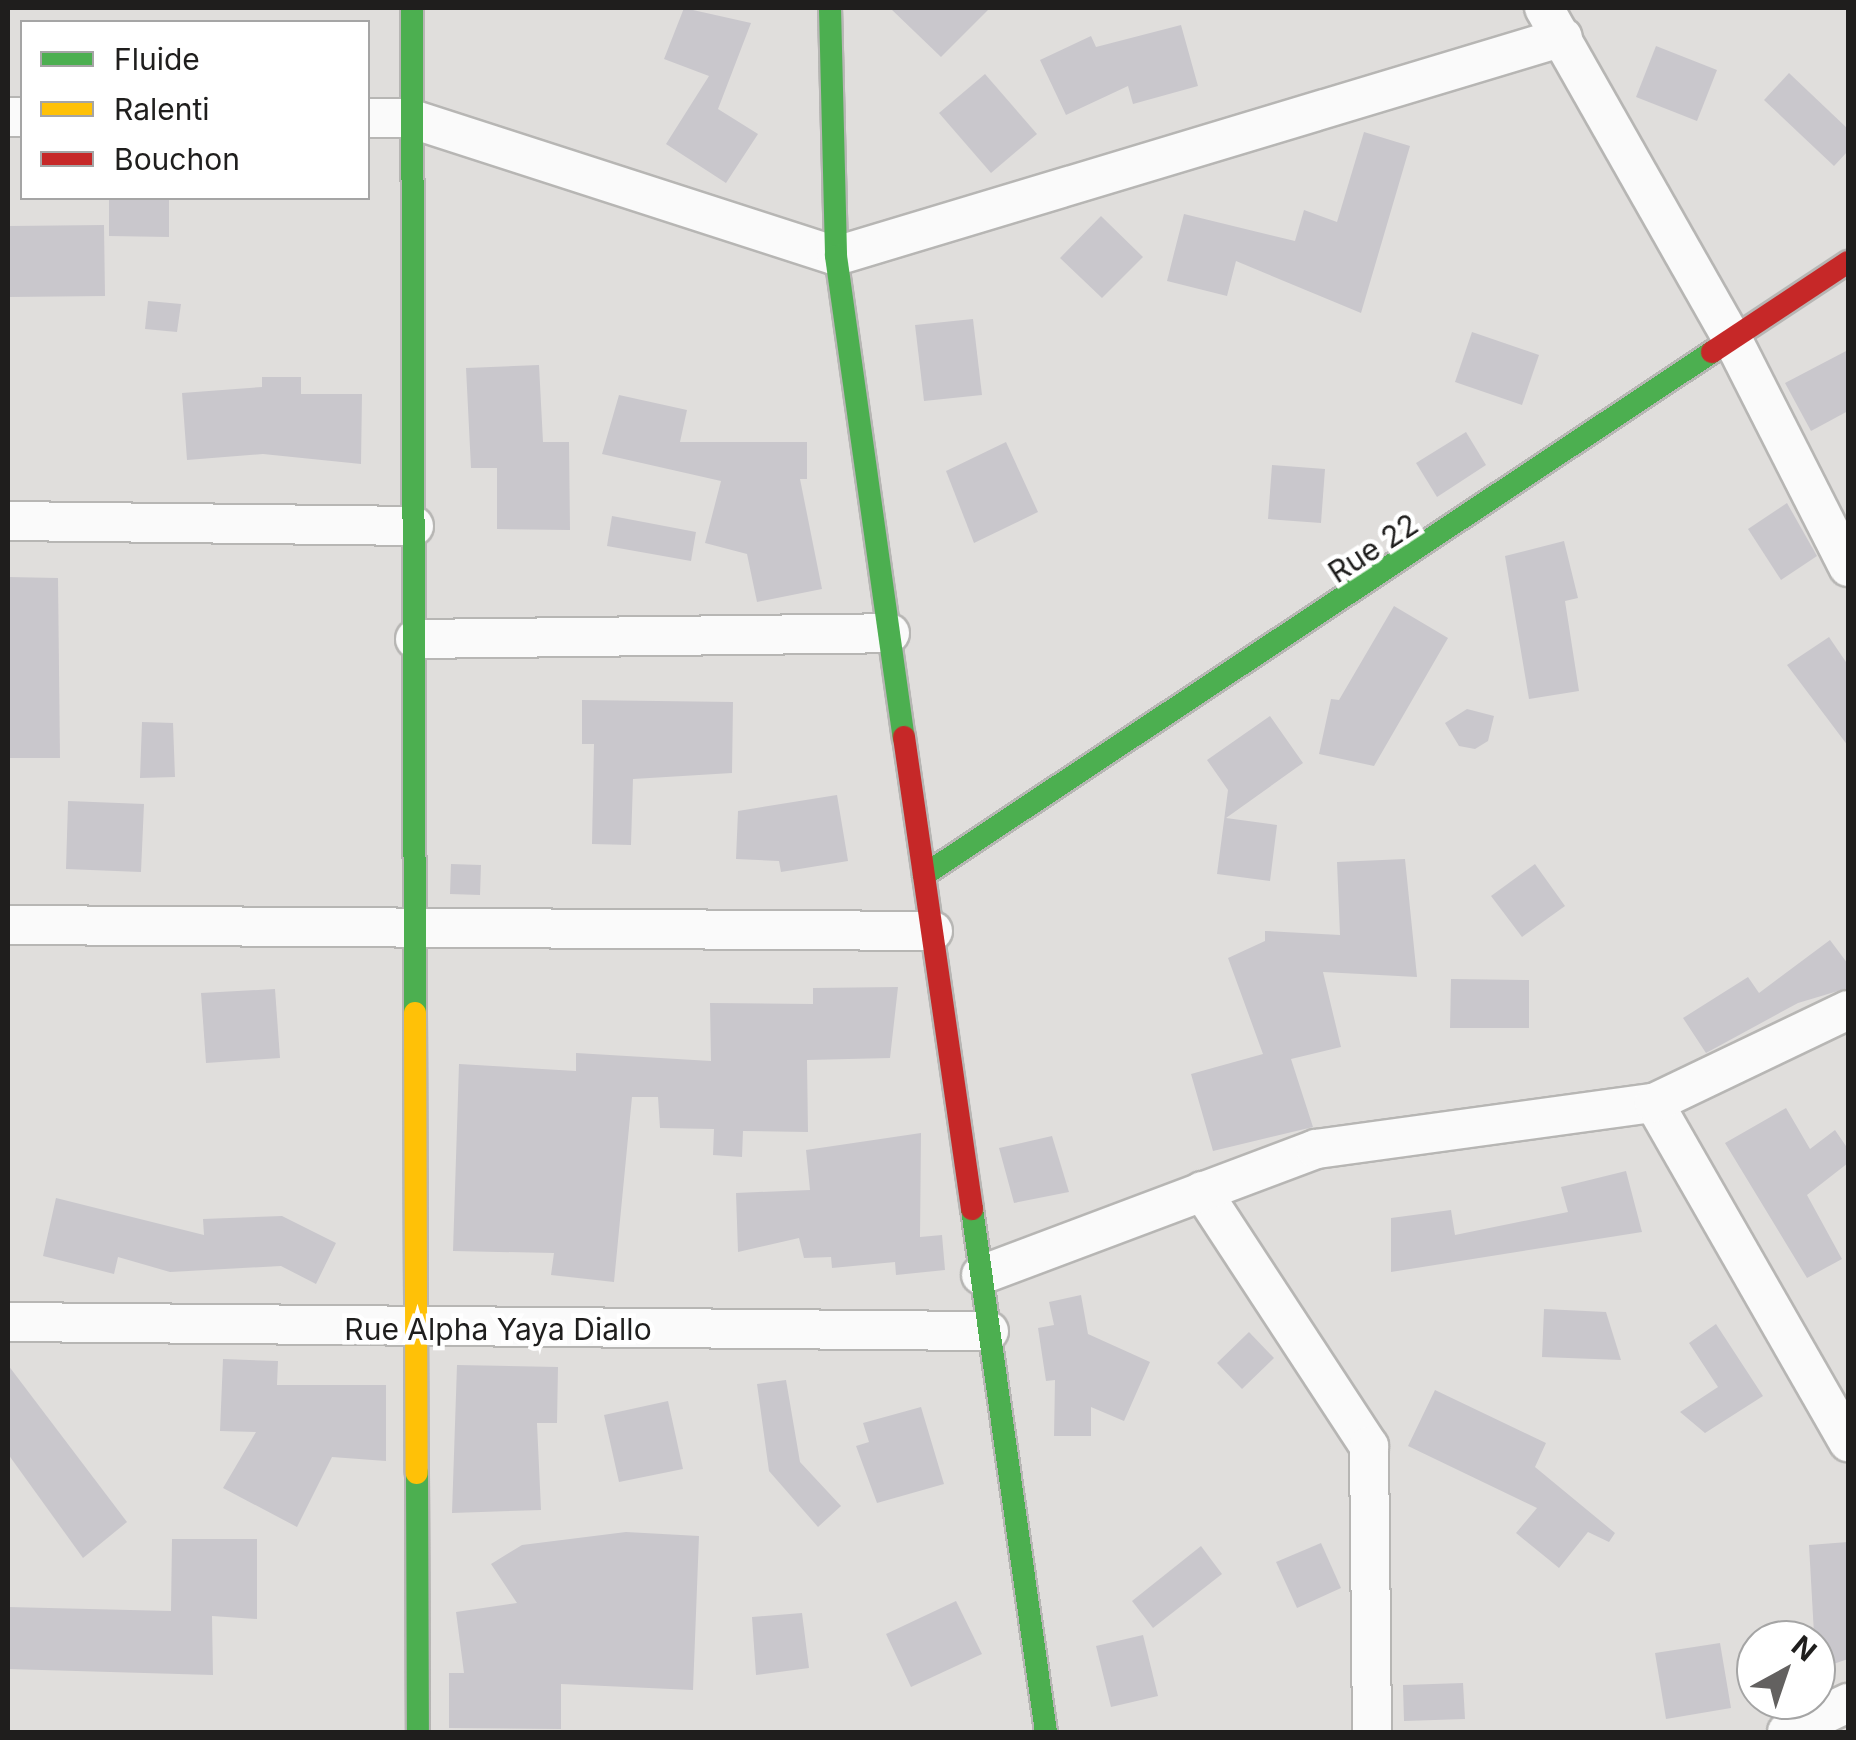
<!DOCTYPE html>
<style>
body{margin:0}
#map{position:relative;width:1856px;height:1740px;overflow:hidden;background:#e0dedc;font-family:Inter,sans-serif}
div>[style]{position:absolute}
.building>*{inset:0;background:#c9c7cc}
.roads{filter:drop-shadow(2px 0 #b7b6b4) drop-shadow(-2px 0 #b7b6b4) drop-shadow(0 2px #b7b6b4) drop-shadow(0 -2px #b7b6b4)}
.street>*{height:38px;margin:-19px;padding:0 19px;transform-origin:19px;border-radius:19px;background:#fafafa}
.fast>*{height:22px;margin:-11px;padding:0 11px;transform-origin:11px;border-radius:11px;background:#4caf50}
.slow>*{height:22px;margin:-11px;padding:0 11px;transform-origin:11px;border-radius:11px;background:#ffc107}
.jam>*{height:22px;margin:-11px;padding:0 11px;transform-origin:11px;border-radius:11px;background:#c62828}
span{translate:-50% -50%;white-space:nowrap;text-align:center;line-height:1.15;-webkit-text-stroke:9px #fff;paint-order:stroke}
.street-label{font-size:30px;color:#1f1e1d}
.frame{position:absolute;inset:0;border:10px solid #1f1e1d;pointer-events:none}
.legend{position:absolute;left:20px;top:20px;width:350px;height:180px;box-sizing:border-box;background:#fff;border:2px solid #a5a5a5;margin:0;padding:12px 18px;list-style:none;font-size:30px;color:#1f1e1d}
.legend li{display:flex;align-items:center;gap:20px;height:50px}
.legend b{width:50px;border:2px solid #a5a5a5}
.north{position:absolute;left:1736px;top:1620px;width:100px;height:100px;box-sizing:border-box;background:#fff;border:2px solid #a5a5a5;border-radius:50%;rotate:40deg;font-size:28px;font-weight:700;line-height:40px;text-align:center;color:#1f1e1d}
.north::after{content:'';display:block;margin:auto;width:35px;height:45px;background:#636160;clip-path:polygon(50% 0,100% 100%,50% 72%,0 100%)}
</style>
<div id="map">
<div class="building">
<i style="clip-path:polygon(684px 8px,751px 23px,718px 109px,758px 134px,726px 183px,666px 144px,709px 76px,664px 59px)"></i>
<i style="clip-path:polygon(890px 8px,990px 8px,941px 57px)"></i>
<i style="clip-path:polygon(1181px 25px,1198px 86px,1133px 104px,1128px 86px,1066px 115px,1040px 60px,1091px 36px,1096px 47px)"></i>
<i style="clip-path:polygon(1656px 46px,1717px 70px,1697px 121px,1636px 97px)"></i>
<i style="clip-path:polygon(1789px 73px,1848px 129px,1848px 151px,1834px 166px,1764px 100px)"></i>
<i style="clip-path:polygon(985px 74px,1037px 134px,991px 173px,939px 113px)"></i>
<i style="clip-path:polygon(1364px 132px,1410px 146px,1361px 313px,1236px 261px,1227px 296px,1167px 281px,1184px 214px,1295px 241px,1304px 210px,1337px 222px)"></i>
<i style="clip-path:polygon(109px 198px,169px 198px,169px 237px,109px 236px)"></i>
<i style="clip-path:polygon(1101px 216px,1143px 257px,1102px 298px,1060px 258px)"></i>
<i style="clip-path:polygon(104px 225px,105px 296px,10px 297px,10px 226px)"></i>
<i style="clip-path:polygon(148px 301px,181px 304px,177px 332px,145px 329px)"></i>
<i style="clip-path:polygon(973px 319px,982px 395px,924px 401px,915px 325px)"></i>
<i style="clip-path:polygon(1472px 332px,1539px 355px,1522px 405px,1455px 382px)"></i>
<i style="clip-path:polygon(1848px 350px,1848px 411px,1811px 431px,1785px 383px)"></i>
<i style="clip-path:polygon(539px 365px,543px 442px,569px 442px,570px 530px,497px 529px,497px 468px,471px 468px,466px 368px)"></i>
<i style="clip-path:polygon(262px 377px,301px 377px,301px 394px,362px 394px,361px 464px,263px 454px,187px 460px,182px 393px,262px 387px)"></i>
<i style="clip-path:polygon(619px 395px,687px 410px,680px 442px,807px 442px,807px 479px,800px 479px,822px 589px,757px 602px,747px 554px,705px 543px,721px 481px,602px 454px)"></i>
<i style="clip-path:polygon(1466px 432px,1486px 465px,1437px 497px,1416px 463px)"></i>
<i style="clip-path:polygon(1006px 442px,1038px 512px,974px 543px,946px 471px)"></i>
<i style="clip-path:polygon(1272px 465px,1325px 469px,1321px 523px,1268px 519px)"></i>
<i style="clip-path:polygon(1787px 503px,1817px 556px,1781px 580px,1748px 529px)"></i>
<i style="clip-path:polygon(612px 516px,696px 532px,691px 561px,607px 546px)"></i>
<i style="clip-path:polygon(1564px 541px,1578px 598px,1565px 601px,1579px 691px,1529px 699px,1505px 556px)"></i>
<i style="clip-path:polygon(8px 577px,58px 578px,60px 758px,8px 758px)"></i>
<i style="clip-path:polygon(1394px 606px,1448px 638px,1374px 766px,1319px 754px,1331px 699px,1339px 700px)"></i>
<i style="clip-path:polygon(1829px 637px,1848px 665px,1848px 746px,1787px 665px)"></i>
<i style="clip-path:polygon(582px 700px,733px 702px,732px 773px,633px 779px,631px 845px,592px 844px,594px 744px,582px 744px)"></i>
<i style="clip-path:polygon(1467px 709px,1494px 716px,1488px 741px,1475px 749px,1459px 746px,1445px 723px)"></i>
<i style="clip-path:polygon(1270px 716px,1303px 763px,1226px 818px,1277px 825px,1270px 881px,1217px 874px,1228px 790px,1207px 760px)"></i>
<i style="clip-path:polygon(142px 722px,173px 723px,175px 777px,140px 778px)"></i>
<i style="clip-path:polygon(837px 795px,848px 861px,781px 872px,779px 861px,736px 859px,738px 811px)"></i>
<i style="clip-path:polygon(68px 801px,144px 804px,141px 872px,66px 869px)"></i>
<i style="clip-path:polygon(1405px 859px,1417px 977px,1323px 972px,1341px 1047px,1291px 1059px,1313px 1127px,1213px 1151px,1191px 1074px,1263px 1054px,1228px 958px,1265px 941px,1265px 931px,1340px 935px,1337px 862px)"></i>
<i style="clip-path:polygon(451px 864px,481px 865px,480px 895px,450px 894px)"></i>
<i style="clip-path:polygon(1535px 864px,1565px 906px,1522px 937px,1491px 896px)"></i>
<i style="clip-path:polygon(1830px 940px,1848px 964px,1848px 988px,1798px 1003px,1706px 1053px,1683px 1018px,1748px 977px,1759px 993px)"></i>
<i style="clip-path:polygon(1451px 979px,1529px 980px,1529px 1028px,1450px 1028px)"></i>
<i style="clip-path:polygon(898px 987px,890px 1058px,807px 1060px,808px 1132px,743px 1131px,742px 1157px,713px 1155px,714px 1129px,660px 1128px,658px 1097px,632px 1097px,614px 1282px,551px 1275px,554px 1253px,453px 1251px,459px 1064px,576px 1071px,576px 1053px,711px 1061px,710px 1003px,813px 1004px,813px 988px)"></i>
<i style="clip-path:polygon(275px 989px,280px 1058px,206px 1063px,201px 993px)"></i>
<i style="clip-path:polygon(1786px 1108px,1810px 1149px,1835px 1130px,1848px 1149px,1848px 1163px,1807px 1195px,1842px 1259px,1807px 1278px,1725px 1143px)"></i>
<i style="clip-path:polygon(921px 1133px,920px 1237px,942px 1235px,945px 1270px,896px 1275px,895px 1262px,832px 1268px,831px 1257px,804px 1258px,799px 1238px,738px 1252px,736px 1193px,810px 1190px,806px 1150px)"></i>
<i style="clip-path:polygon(1052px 1136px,1069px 1192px,1014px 1203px,999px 1148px)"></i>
<i style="clip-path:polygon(1626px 1171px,1642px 1232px,1391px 1272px,1391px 1218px,1451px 1210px,1455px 1235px,1568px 1212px,1561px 1187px)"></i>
<i style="clip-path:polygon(56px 1198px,204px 1235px,203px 1219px,282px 1216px,336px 1243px,316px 1284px,281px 1266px,170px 1272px,118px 1257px,114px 1274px,43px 1256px)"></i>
<i style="clip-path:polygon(1081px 1295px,1088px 1334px,1150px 1362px,1124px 1421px,1091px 1407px,1091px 1436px,1054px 1436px,1055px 1380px,1046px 1381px,1038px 1328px,1054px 1325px,1049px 1302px)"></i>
<i style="clip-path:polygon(1544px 1309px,1606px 1312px,1621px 1360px,1542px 1357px)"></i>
<i style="clip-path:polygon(1716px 1324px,1763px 1396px,1705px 1433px,1680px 1412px,1718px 1387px,1689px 1343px)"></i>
<i style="clip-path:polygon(1249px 1332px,1274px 1358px,1242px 1389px,1217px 1363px)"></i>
<i style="clip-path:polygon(223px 1359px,278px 1361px,277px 1385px,386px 1385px,386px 1461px,332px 1457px,297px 1527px,223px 1488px,256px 1432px,220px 1431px)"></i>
<i style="clip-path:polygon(8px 1365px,127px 1522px,83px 1558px,8px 1454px)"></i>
<i style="clip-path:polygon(457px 1365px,558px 1367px,557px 1423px,537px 1423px,541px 1510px,452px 1513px)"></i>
<i style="clip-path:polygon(786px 1380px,800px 1462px,841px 1506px,818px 1527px,769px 1471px,757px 1384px)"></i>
<i style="clip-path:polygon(1435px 1390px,1546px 1443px,1535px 1467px,1615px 1533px,1609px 1542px,1588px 1532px,1559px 1568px,1516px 1533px,1537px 1508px,1408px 1446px)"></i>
<i style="clip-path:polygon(668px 1401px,683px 1469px,619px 1482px,604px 1415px)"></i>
<i style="clip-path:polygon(921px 1407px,944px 1484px,877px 1503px,856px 1446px,869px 1442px,863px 1423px)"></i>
<i style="clip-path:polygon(626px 1532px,699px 1536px,693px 1690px,561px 1684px,561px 1729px,449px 1728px,449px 1673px,464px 1673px,456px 1612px,517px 1603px,491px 1564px,522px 1545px)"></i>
<i style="clip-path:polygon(172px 1539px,257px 1539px,257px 1619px,212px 1616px,213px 1675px,8px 1669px,8px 1607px,171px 1611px)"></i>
<i style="clip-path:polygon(1848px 1542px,1848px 1659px,1816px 1670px,1809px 1545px)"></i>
<i style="clip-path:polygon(1321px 1543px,1341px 1588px,1297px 1608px,1276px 1562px)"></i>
<i style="clip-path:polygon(1201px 1546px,1222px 1574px,1153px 1628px,1132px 1601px)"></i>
<i style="clip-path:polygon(956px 1601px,982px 1654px,911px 1687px,886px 1634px)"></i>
<i style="clip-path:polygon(802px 1613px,809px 1668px,756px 1675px,752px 1617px)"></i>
<i style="clip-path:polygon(1143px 1635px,1158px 1696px,1111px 1707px,1096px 1646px)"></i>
<i style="clip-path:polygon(1720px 1643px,1731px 1708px,1666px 1719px,1655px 1653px)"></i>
<i style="clip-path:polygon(1463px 1683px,1465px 1719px,1404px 1721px,1403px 1685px)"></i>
</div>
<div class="roads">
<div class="street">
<i style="left:1544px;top:8px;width:386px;rotate:60.4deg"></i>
<i style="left:1735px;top:344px;width:250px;rotate:63.1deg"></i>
<i style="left:8px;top:117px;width:14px"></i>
<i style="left:368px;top:118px;width:41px"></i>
<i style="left:409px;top:118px;width:449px;rotate:17.9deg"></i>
<i style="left:836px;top:256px;width:759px;rotate:-16.76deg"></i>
<i style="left:8px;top:521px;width:406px;rotate:0.7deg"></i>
<i style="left:415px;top:639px;width:475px;rotate:-0.7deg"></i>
<i style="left:8px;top:925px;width:925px;rotate:0.37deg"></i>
<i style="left:1654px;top:1103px;width:391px;rotate:60.2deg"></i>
<i style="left:1202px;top:1191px;width:305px;rotate:56.8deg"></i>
<i style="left:1369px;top:1446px;width:286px;rotate:89.4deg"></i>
<i style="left:981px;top:1275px;width:358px;rotate:-20.6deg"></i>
<i style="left:1316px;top:1149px;width:341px;rotate:-7.8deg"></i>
<i style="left:1654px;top:1103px;width:215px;rotate:-25.6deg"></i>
<i style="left:8px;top:1322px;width:981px;rotate:0.53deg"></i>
<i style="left:1787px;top:1732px;width:68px;rotate:-25.4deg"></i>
</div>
<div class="fast">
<i style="left:412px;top:8px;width:1005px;rotate:89.83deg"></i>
<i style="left:830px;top:8px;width:248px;rotate:88.6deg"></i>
<i style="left:836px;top:256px;width:486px;rotate:82deg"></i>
<i style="left:924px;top:875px;width:946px;rotate:-33.57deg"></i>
<i style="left:972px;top:1209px;width:528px;rotate:81.95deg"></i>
<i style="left:417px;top:1473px;width:259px;rotate:89.8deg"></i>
</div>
<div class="slow">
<i style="left:415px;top:1013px;width:460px;rotate:89.8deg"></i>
</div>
<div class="jam">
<i style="left:1712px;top:352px;width:163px;rotate:-33.5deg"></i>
<i style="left:904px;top:737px;width:477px;rotate:81.8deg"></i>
</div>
</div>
<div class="street-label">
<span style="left:1373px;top:548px;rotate:-33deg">Rue 22</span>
<span style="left:498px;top:1329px">Rue Alpha Yaya Diallo</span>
</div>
<div class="frame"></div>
<ul class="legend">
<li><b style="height:12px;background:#4caf50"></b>Fluide</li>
<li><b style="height:12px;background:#ffc107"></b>Ralenti</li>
<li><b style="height:12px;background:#c62828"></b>Bouchon</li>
</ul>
<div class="north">N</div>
</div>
